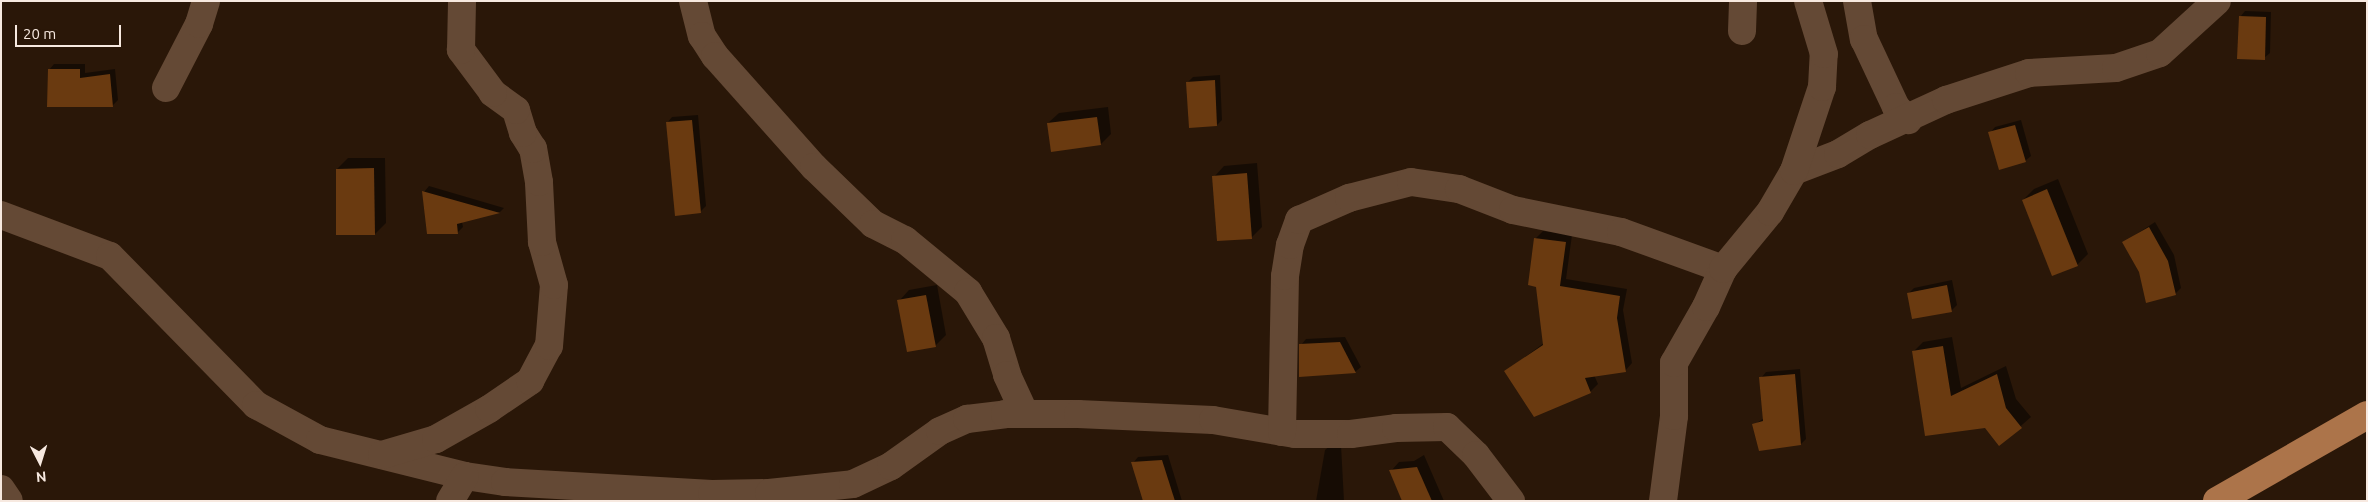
<!DOCTYPE html>
<style>
body{margin:0}
#map{position:relative;width:2368px;height:502px;overflow:hidden;background:#2a1708;font-family:Ubuntu,sans-serif}
div>[style]{position:absolute}
.shadow>*{inset:0;background:#0007}
.building>*{inset:0;background:#6a3a10}
.minor>*{height:28px;margin:-14px;padding:0 14px;transform-origin:14px;border-radius:14px;background:#644935}
.primary>*{height:28px;margin:-14px;padding:0 14px;transform-origin:14px;border-radius:14px;background:#ac744a}
span{translate:-50% -50%;white-space:nowrap;text-align:center;line-height:1.15;-webkit-text-stroke:4.5px #2a1708;paint-order:stroke}
.frame{position:absolute;inset:0;border:2px solid #f7e9e0;pointer-events:none}
.north{position:absolute;left:15px;top:437px;width:50px;height:50px;-webkit-text-stroke:4px #2a1708;paint-order:stroke;rotate:175deg;font-size:14px;font-weight:700;line-height:20px;text-align:center;color:#f7e9e0}
.north::after{content:'';display:block;margin:auto;width:18px;height:22px;background:#f7e9e0;clip-path:polygon(50% 0,100% 100%,50% 72%,0 100%)}
.scale{position:absolute;left:15px;top:25px;width:106px;height:22px;box-sizing:border-box;border:2px solid #f7e9e0;border-top:0;padding-left:6px;font-size:15px;line-height:18px;white-space:nowrap;color:#f7e9e0;-webkit-text-stroke:4px #2a1708;paint-order:stroke}
</style>
<div id="map">
<div class="shadow">
<i style="clip-path:polygon(2245px 11px,2271px 12px,2270px 53px,2264px 58px,2240px 17px)"></i>
<i style="clip-path:polygon(54px 64px,85px 64px,85px 73px,115px 69px,118px 100px,112px 106px,49px 70px)"></i>
<i style="clip-path:polygon(1220px 75px,1222px 120px,1217px 125px,1188px 82px,1193px 77px)"></i>
<i style="clip-path:polygon(1108px 107px,1111px 134px,1101px 144px,1048px 123px,1059px 113px)"></i>
<i style="clip-path:polygon(698px 115px,706px 206px,700px 212px,667px 123px,672px 117px)"></i>
<i style="clip-path:polygon(2021px 120px,2031px 156px,2025px 161px,1990px 133px,1995px 127px)"></i>
<i style="clip-path:polygon(348px 158px,385px 158px,386px 223px,375px 234px,337px 169px)"></i>
<i style="clip-path:polygon(1257px 163px,1262px 227px,1251px 238px,1214px 177px,1224px 166px)"></i>
<i style="clip-path:polygon(2058px 179px,2088px 254px,2077px 265px,2023px 200px,2034px 189px)"></i>
<i style="clip-path:polygon(429px 186px,504px 208px,500px 212px,462px 222px,463px 227px,457px 233px,424px 192px)"></i>
<i style="clip-path:polygon(2155px 222px,2174px 255px,2181px 288px,2175px 294px,2140px 272px,2123px 243px)"></i>
<i style="clip-path:polygon(1543px 231px,1572px 235px,1566px 279px,1627px 289px,1623px 310px,1632px 363px,1625px 371px,1594px 375px,1598px 384px,1590px 392px,1506px 371px,1544px 343px,1537px 286px,1529px 284px,1536px 238px)"></i>
<i style="clip-path:polygon(1952px 280px,1957px 305px,1951px 311px,1908px 294px,1914px 288px)"></i>
<i style="clip-path:polygon(937px 285px,946px 335px,935px 346px,899px 301px,909px 290px)"></i>
<i style="clip-path:polygon(1345px 337px,1361px 367px,1355px 372px,1301px 345px,1306px 339px)"></i>
<i style="clip-path:polygon(1952px 337px,1961px 388px,2006px 366px,2016px 399px,2031px 417px,1999px 445px,1985px 426px,1926px 435px,1914px 351px,1923px 342px)"></i>
<i style="clip-path:polygon(1800px 369px,1806px 439px,1801px 444px,1754px 425px,1764px 418px,1761px 378px,1766px 372px)"></i>
<i style="clip-path:polygon(1331px 445px,1341px 445px,1344px 501px,1316px 501px,1325px 450px)"></i>
<i style="clip-path:polygon(1168px 455px,1182px 501px,1144px 501px,1133px 463px,1138px 457px)"></i>
<i style="clip-path:polygon(1424px 455px,1444px 501px,1403px 501px,1391px 471px,1399px 462px,1414px 461px)"></i>
</div>
<div class="building">
<i style="clip-path:polygon(2239px 16px,2266px 17px,2265px 60px,2237px 59px)"></i>
<i style="clip-path:polygon(48px 69px,80px 69px,80px 78px,110px 74px,113px 107px,47px 107px)"></i>
<i style="clip-path:polygon(1215px 80px,1217px 126px,1189px 128px,1186px 82px)"></i>
<i style="clip-path:polygon(1097px 117px,1101px 145px,1051px 152px,1047px 123px)"></i>
<i style="clip-path:polygon(692px 120px,701px 213px,675px 216px,666px 122px)"></i>
<i style="clip-path:polygon(2015px 125px,2026px 162px,1999px 170px,1988px 132px)"></i>
<i style="clip-path:polygon(374px 168px,375px 235px,336px 235px,336px 169px)"></i>
<i style="clip-path:polygon(1247px 173px,1252px 239px,1217px 241px,1212px 176px)"></i>
<i style="clip-path:polygon(2047px 189px,2078px 266px,2052px 276px,2022px 200px)"></i>
<i style="clip-path:polygon(422px 191px,500px 213px,457px 224px,458px 234px,427px 234px)"></i>
<i style="clip-path:polygon(2149px 227px,2168px 261px,2176px 295px,2146px 303px,2139px 272px,2122px 242px)"></i>
<i style="clip-path:polygon(1534px 238px,1566px 242px,1560px 286px,1620px 296px,1617px 318px,1626px 372px,1585px 378px,1591px 393px,1534px 417px,1504px 371px,1543px 345px,1536px 287px,1528px 285px)"></i>
<i style="clip-path:polygon(1947px 285px,1952px 312px,1912px 319px,1907px 293px)"></i>
<i style="clip-path:polygon(926px 295px,936px 347px,907px 352px,897px 300px)"></i>
<i style="clip-path:polygon(1340px 342px,1356px 373px,1299px 377px,1299px 344px)"></i>
<i style="clip-path:polygon(1943px 346px,1951px 396px,1997px 374px,2006px 408px,2022px 428px,1999px 446px,1985px 428px,1925px 436px,1912px 351px)"></i>
<i style="clip-path:polygon(1795px 374px,1801px 445px,1759px 451px,1752px 424px,1763px 421px,1759px 377px)"></i>
<i style="clip-path:polygon(1162px 460px,1175px 501px,1143px 501px,1131px 462px)"></i>
<i style="clip-path:polygon(1417px 467px,1432px 501px,1402px 501px,1389px 470px)"></i>
</div>
<div class="minor">
<i style="left:693px;top:1px;width:36px;rotate:76deg"></i>
<i style="left:702px;top:36px;width:24px;rotate:57deg"></i>
<i style="left:715px;top:56px;width:149px;rotate:48.3deg"></i>
<i style="left:814px;top:167px;width:82px;rotate:44deg"></i>
<i style="left:873px;top:224px;width:36px;rotate:27deg"></i>
<i style="left:905px;top:240px;width:82px;rotate:39.5deg"></i>
<i style="left:968px;top:292px;width:54px;rotate:58.7deg"></i>
<i style="left:996px;top:338px;width:39px;rotate:73deg"></i>
<i style="left:1007px;top:375px;width:43px;rotate:65.2deg"></i>
<i style="left:1857px;top:1px;width:39px;rotate:80deg"></i>
<i style="left:1864px;top:39px;width:75px;rotate:64.8deg"></i>
<i style="left:1896px;top:107px;width:18px;rotate:47deg"></i>
<i style="left:1742px;top:31px;width:30px;rotate:-88deg"></i>
<i style="left:166px;top:88px;width:72px;rotate:-62.7deg"></i>
<i style="left:199px;top:24px;width:24px;rotate:-73deg"></i>
<i style="left:1794px;top:171px;width:47px;rotate:-21.1deg"></i>
<i style="left:1838px;top:154px;width:37px;rotate:-31deg"></i>
<i style="left:1870px;top:135px;width:84px;rotate:-24.7deg"></i>
<i style="left:1946px;top:100px;width:87px;rotate:-18deg"></i>
<i style="left:2029px;top:73px;width:87px;rotate:-3.3deg"></i>
<i style="left:2116px;top:68px;width:46px;rotate:-18.8deg"></i>
<i style="left:2160px;top:53px;width:77px;rotate:-42.4deg"></i>
<i style="left:1px;top:215px;width:116px;rotate:20.6deg"></i>
<i style="left:110px;top:256px;width:209px;rotate:45.6deg"></i>
<i style="left:256px;top:405px;width:73px;rotate:28.7deg"></i>
<i style="left:320px;top:440px;width:149px;rotate:13.9deg"></i>
<i style="left:465px;top:476px;width:40px;rotate:8.5deg"></i>
<i style="left:505px;top:482px;width:207px;rotate:3.3deg"></i>
<i style="left:712px;top:494px;width:57px;rotate:-1deg"></i>
<i style="left:769px;top:493px;width:84px;rotate:-6.1deg"></i>
<i style="left:853px;top:484px;width:42px;rotate:-25.3deg"></i>
<i style="left:891px;top:466px;width:60px;rotate:-35.5deg"></i>
<i style="left:940px;top:431px;width:30px;rotate:-24deg"></i>
<i style="left:967px;top:419px;width:38px;rotate:-7deg"></i>
<i style="left:1005px;top:414px;width:73px"></i>
<i style="left:1078px;top:414px;width:135px;rotate:2.5deg"></i>
<i style="left:1213px;top:420px;width:83px;rotate:9.7deg"></i>
<i style="left:1295px;top:434px;width:56px"></i>
<i style="left:1351px;top:434px;width:45px;rotate:-7.6deg"></i>
<i style="left:1396px;top:428px;width:51px;rotate:-1.1deg"></i>
<i style="left:1447px;top:427px;width:40px;rotate:44deg"></i>
<i style="left:1476px;top:455px;width:58px;rotate:52.7deg"></i>
<i style="left:1282px;top:432px;width:156px;rotate:-88.9deg"></i>
<i style="left:1285px;top:276px;width:31px;rotate:-81deg"></i>
<i style="left:1290px;top:245px;width:27px;rotate:-70deg"></i>
<i style="left:1299px;top:220px;width:55px;rotate:-23.7deg"></i>
<i style="left:1349px;top:198px;width:64px;rotate:-14.5deg"></i>
<i style="left:1411px;top:182px;width:49px;rotate:8.3deg"></i>
<i style="left:1459px;top:189px;width:58px;rotate:21.3deg"></i>
<i style="left:1513px;top:210px;width:110px;rotate:11.5deg"></i>
<i style="left:1621px;top:232px;width:109px;rotate:19.9deg"></i>
<i style="left:382px;top:455px;width:56px;rotate:-16.5deg"></i>
<i style="left:436px;top:439px;width:61px;rotate:-29.5deg"></i>
<i style="left:489px;top:409px;width:50px;rotate:-34.3deg"></i>
<i style="left:530px;top:381px;width:40px;rotate:-62deg"></i>
<i style="left:549px;top:346px;width:61px;rotate:-85.3deg"></i>
<i style="left:554px;top:285px;width:45px;rotate:-105.6deg"></i>
<i style="left:542px;top:242px;width:60px;rotate:-92.9deg"></i>
<i style="left:539px;top:182px;width:34px;rotate:-100deg"></i>
<i style="left:533px;top:149px;width:19px;rotate:-122deg"></i>
<i style="left:523px;top:133px;width:24px;rotate:-107deg"></i>
<i style="left:516px;top:110px;width:29px;rotate:-144deg"></i>
<i style="left:493px;top:93px;width:54px;rotate:-126.7deg"></i>
<i style="left:461px;top:50px;width:49px;rotate:-88.8deg"></i>
<i style="left:1px;top:489px;width:14px;rotate:56deg"></i>
<i style="left:450px;top:501px;width:29px;rotate:-59deg"></i>
<i style="left:1663px;top:501px;width:86px;rotate:-82.6deg"></i>
<i style="left:1674px;top:416px;width:53px;rotate:-90deg"></i>
<i style="left:1674px;top:363px;width:64px;rotate:-60.3deg"></i>
<i style="left:1706px;top:307px;width:42px;rotate:-65.9deg"></i>
<i style="left:1723px;top:269px;width:74px;rotate:-50.5deg"></i>
<i style="left:1770px;top:212px;width:48px;rotate:-59.7deg"></i>
<i style="left:1794px;top:171px;width:89px;rotate:-71.6deg"></i>
<i style="left:1822px;top:87px;width:33px;rotate:-87deg"></i>
<i style="left:1824px;top:54px;width:55px;rotate:-106.8deg"></i>
</div>
<div class="primary">
<i style="left:2217px;top:501px;width:173px;rotate:-29.8deg"></i>
</div>
<div class="frame"></div>
<div class="north">N</div>
<div class="scale">20 m</div>
</div>
